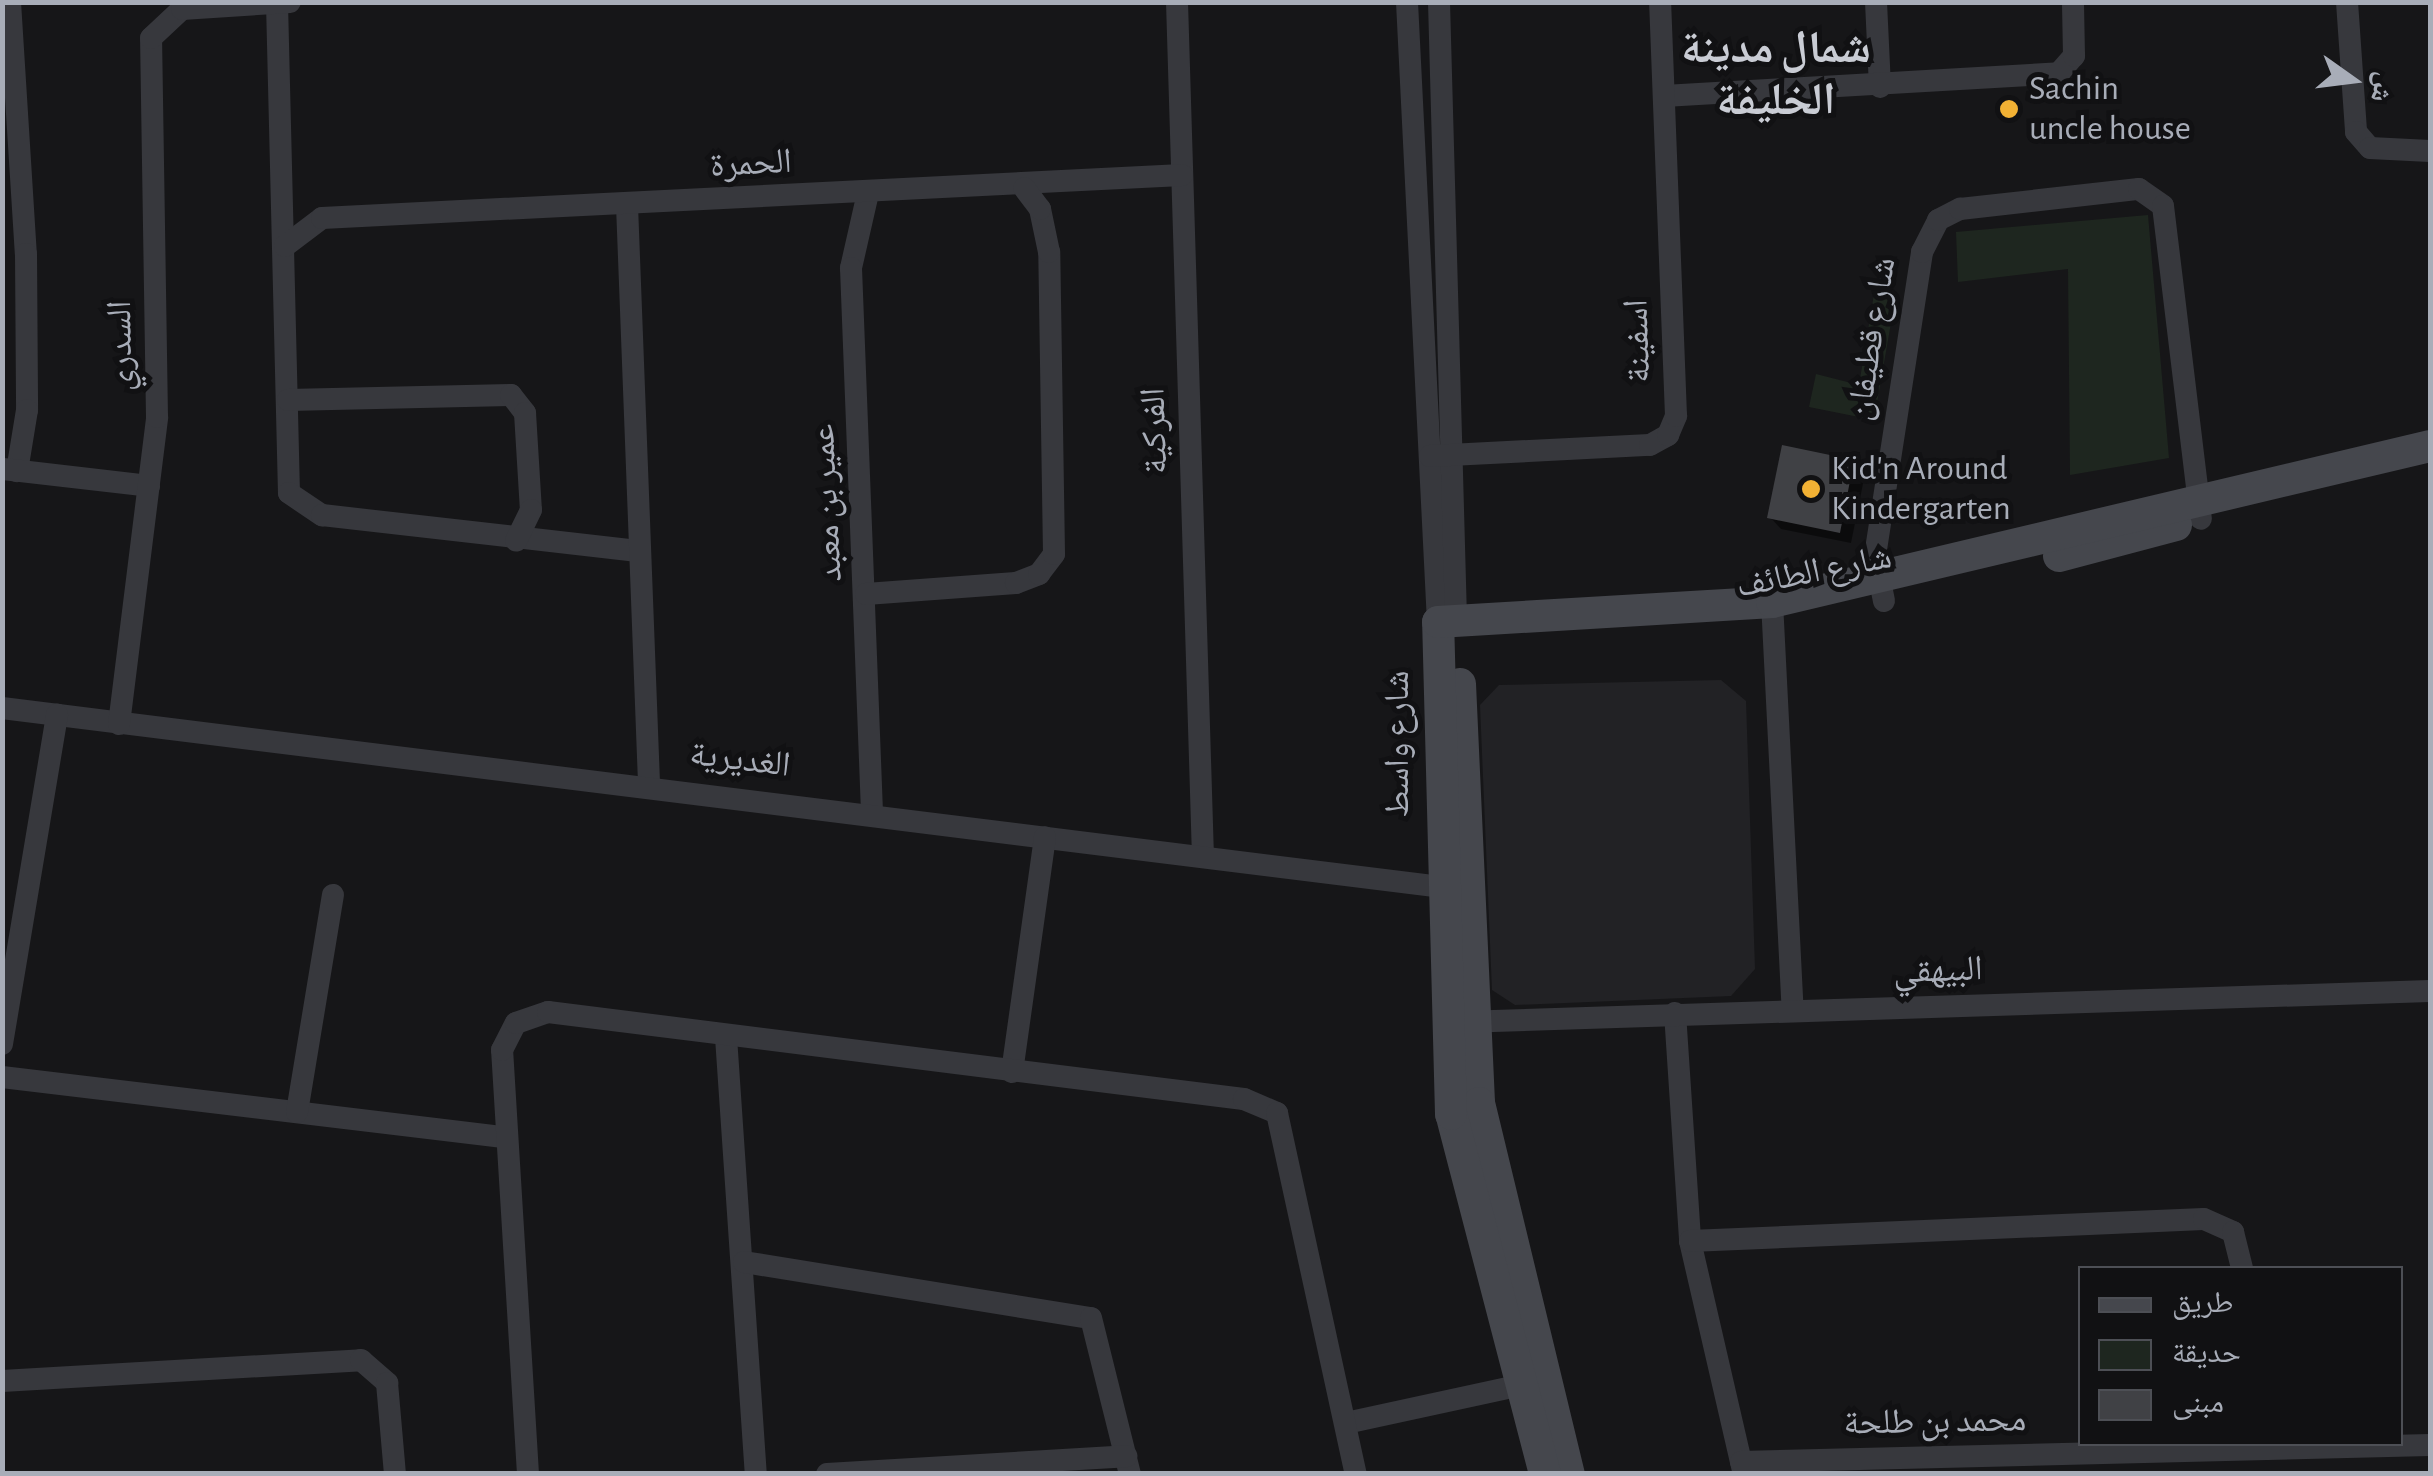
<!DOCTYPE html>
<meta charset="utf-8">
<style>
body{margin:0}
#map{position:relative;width:2433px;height:1476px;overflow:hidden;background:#161618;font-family:"Alegreya Sans","Noto Naskh Arabic",sans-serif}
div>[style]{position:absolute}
.built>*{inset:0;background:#222225}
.green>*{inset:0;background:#1e261f}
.shadow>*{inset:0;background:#0007}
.building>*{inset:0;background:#404145}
.street>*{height:22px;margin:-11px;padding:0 11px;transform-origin:11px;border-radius:11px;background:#37383d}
.secondary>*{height:32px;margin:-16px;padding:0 16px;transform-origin:16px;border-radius:16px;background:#45474d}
.dots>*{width:28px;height:28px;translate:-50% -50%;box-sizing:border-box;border:5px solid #111113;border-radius:50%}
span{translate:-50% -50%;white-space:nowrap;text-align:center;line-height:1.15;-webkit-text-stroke:10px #111113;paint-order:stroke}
.poi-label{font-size:35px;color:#a8adb8}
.left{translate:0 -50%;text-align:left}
.street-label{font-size:35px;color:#a8adb8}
.district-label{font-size:45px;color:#c9ccd4;font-weight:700}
.frame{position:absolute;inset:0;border:5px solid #a8adb8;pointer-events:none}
.legend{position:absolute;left:2078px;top:1266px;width:325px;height:180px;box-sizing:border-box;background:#111113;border:2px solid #4d4f55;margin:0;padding:12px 18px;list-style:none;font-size:30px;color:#a8adb8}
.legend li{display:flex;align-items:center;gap:20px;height:50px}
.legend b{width:50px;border:2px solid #4d4f55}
.north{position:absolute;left:2303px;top:30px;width:100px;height:100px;-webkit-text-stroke:8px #111113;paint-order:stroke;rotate:104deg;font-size:28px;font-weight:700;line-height:40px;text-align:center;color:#a8adb8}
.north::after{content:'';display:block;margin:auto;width:35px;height:45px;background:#a8adb8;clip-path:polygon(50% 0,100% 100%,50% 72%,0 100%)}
</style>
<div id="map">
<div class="built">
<i style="clip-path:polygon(1721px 680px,1746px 701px,1755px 969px,1731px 996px,1515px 1005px,1492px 990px,1480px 705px,1499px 685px)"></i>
</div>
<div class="green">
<i style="clip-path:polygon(2148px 215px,2169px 458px,2070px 475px,2068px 269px,1958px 282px,1956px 232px)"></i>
<i style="clip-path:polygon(1874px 294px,1895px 300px,1874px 420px,1809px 407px,1816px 374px,1859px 385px)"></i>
</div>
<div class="shadow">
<i style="clip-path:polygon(1853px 462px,1865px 474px,1851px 543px,1781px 529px,1770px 517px)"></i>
</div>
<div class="building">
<i style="clip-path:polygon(1782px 445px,1854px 460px,1840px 533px,1767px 518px)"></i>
</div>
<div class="street">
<i style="left:10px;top:2px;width:253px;rotate:86.4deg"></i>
<i style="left:26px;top:254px;width:156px;rotate:89.6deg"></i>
<i style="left:27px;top:410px;width:62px;rotate:99.3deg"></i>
<i style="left:1177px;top:2px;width:855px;rotate:88.26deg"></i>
<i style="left:1407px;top:2px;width:621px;rotate:87.14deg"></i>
<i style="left:1439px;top:2px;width:618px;rotate:88.42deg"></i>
<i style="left:1876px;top:2px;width:85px;rotate:87.3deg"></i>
<i style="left:2347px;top:2px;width:130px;rotate:86deg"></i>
<i style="left:2356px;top:132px;width:21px;rotate:49deg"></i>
<i style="left:2370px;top:148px;width:60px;rotate:2.9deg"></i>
<i style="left:277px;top:3px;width:490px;rotate:88.6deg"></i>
<i style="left:289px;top:493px;width:40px;rotate:34deg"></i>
<i style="left:322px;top:515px;width:320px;rotate:6.5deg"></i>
<i style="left:1664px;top:96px;width:396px;rotate:-3.3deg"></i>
<i style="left:2059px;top:73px;width:23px;rotate:-49deg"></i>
<i style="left:2074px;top:56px;width:54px;rotate:-91.1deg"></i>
<i style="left:868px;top:193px;width:77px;rotate:102.8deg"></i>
<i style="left:851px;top:268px;width:544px;rotate:87.79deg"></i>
<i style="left:627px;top:205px;width:579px;rotate:87.82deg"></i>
<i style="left:285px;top:246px;width:46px;rotate:-37.1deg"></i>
<i style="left:322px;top:218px;width:861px;rotate:-2.86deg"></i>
<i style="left:288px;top:400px;width:223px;rotate:-1.3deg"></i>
<i style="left:511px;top:395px;width:23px;rotate:52deg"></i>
<i style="left:525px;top:413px;width:97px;rotate:86.5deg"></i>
<i style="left:531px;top:510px;width:34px;rotate:116deg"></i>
<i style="left:1430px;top:456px;width:220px;rotate:-2.9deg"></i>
<i style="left:1650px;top:445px;width:21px;rotate:-29deg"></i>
<i style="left:1668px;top:435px;width:21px;rotate:-67deg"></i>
<i style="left:1676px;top:416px;width:414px;rotate:-92.2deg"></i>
<i style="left:3px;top:469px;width:147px;rotate:6.6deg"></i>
<i style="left:866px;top:594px;width:150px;rotate:-4.2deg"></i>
<i style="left:1016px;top:583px;width:25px;rotate:-21deg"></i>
<i style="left:1039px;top:574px;width:25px;rotate:-53deg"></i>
<i style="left:1054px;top:554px;width:302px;rotate:-90.9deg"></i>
<i style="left:1049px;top:252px;width:44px;rotate:-101.8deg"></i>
<i style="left:1040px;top:209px;width:26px;rotate:-127deg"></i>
<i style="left:1884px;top:601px;width:46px;rotate:-101.3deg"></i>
<i style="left:1875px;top:556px;width:308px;rotate:-81.2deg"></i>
<i style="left:1922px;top:252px;width:36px;rotate:-63deg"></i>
<i style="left:1938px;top:220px;width:25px;rotate:-27deg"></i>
<i style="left:1960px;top:209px;width:180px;rotate:-6.4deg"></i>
<i style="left:2139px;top:189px;width:29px;rotate:35deg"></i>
<i style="left:2163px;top:206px;width:315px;rotate:83.1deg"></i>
<i style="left:1772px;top:602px;width:409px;rotate:87.1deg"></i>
<i style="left:2px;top:708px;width:1466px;rotate:7.09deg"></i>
<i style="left:119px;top:724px;width:309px;rotate:-82.9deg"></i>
<i style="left:157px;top:417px;width:379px;rotate:-90.9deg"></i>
<i style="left:151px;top:38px;width:42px;rotate:-43.1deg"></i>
<i style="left:182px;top:9px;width:108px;rotate:-3.7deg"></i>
<i style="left:1675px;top:1013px;width:228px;rotate:86.2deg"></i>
<i style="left:1690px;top:1241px;width:239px;rotate:77deg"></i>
<i style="left:1461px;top:1022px;width:969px;rotate:-1.83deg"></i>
<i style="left:726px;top:1037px;width:438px;rotate:86.1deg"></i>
<i style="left:2px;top:1044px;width:334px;rotate:-80.5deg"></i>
<i style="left:1012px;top:1072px;width:237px;rotate:-82deg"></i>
<i style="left:2px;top:1077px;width:505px;rotate:6.83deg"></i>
<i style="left:297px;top:1112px;width:220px;rotate:-80.6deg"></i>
<i style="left:1690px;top:1241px;width:514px;rotate:-2.45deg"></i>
<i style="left:2204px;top:1219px;width:32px;rotate:24deg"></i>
<i style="left:2233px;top:1232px;width:37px;rotate:76deg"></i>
<i style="left:744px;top:1262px;width:351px;rotate:9.2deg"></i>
<i style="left:1091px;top:1318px;width:161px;rotate:76deg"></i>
<i style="left:2px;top:1381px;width:360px;rotate:-3.3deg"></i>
<i style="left:361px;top:1360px;width:35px;rotate:41deg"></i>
<i style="left:387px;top:1383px;width:91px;rotate:85deg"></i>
<i style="left:1346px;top:1423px;width:194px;rotate:-12.2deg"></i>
<i style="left:1741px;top:1462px;width:689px;rotate:-1.41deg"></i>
<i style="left:528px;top:1474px;width:425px;rotate:-93.5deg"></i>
<i style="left:502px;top:1050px;width:30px;rotate:-63deg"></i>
<i style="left:516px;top:1023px;width:34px;rotate:-19deg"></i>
<i style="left:548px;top:1012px;width:701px;rotate:7.13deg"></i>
<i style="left:1244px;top:1099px;width:36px;rotate:23deg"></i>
<i style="left:1277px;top:1113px;width:370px;rotate:77.7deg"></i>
<i style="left:827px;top:1474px;width:300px;rotate:-3.4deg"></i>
</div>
<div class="secondary">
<i style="left:2059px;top:556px;width:121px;rotate:-14.8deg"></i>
<i style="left:1460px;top:684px;width:419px;rotate:87.4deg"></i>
<i style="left:1479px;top:1103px;width:382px;rotate:76.4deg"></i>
<i style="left:1545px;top:1474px;width:372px;rotate:-104.6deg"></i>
<i style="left:1451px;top:1114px;width:492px;rotate:-91.5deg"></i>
<i style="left:1438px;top:622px;width:335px;rotate:-3.4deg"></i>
<i style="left:1772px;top:602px;width:676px;rotate:-13.34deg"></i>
</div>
<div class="dots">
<i style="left:2009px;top:109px;background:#f2b134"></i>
<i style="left:1811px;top:489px;background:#f2b134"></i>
</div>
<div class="poi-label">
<span class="left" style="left:2029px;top:109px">Sachin<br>uncle house</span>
<span class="left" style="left:1831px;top:489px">Kid'n Around<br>Kindergarten</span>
</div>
<div class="street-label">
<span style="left:751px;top:164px;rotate:-3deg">الحمرة</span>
<span style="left:1872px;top:339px;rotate:-81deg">شارع قطيفان</span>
<span style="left:1638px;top:341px;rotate:-92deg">اسفينة</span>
<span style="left:121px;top:346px;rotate:-91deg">السدري</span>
<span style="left:1155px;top:431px;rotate:-92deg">الفركية</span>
<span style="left:827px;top:503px;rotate:-93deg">عمير بن معبد</span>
<span style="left:1814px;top:572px;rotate:-11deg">شارع الطائف</span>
<span style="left:1398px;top:744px;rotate:-90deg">شارع واسط</span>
<span style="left:740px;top:760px;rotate:7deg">الغديرية</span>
<span style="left:1938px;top:971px;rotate:-2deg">البيهقي</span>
<span style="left:1935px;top:1422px;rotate:-1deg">محمد بن طلحة</span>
</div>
<div class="district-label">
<span style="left:1776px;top:75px">شمال مدينة<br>الخليفة</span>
</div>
<div class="frame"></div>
<ul class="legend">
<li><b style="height:12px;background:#45474d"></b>طريق</li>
<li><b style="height:28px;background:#1e261f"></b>حديقة</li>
<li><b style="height:28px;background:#404145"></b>مبنى</li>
</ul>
<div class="north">ش</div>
</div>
